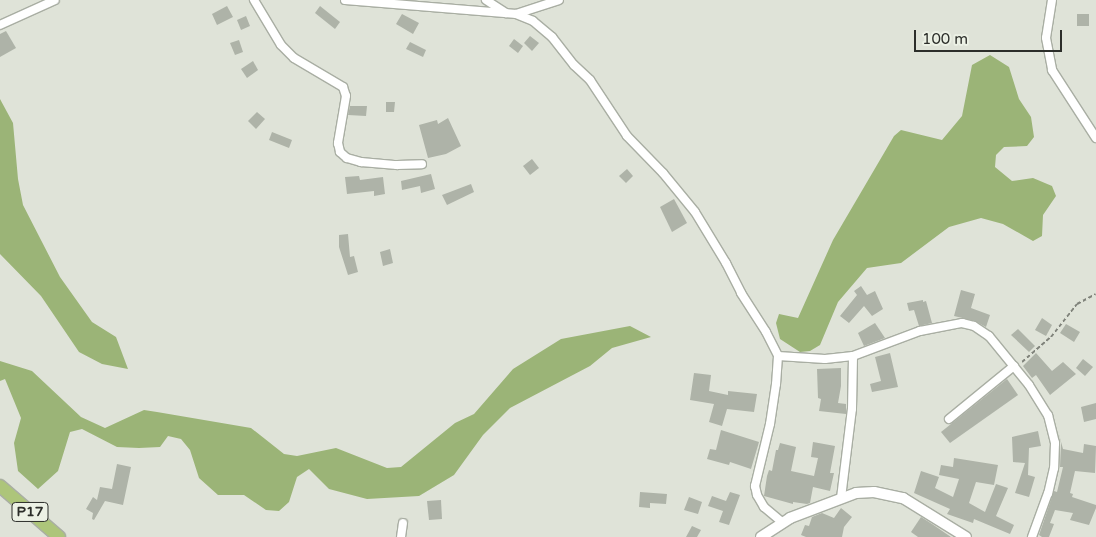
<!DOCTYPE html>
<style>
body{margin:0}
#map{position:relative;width:1096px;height:537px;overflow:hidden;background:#dfe3d8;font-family:"Varela Round",sans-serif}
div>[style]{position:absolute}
.forest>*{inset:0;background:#9bb477}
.building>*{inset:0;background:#aeb3a8}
.path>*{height:2px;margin-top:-1px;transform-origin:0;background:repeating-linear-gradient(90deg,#80837b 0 4px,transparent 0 6.5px)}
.roads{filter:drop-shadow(1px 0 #a9aea3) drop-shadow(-1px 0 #a9aea3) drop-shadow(0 1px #a9aea3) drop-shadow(0 -1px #a9aea3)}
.minor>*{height:8px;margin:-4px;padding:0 4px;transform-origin:4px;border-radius:4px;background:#fff}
.tertiary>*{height:10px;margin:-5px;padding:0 5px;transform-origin:5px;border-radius:5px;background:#fff}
.primary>*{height:12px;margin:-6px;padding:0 6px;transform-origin:6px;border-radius:6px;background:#adc57a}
span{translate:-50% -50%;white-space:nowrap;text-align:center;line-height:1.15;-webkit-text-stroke:4.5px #ecf1e5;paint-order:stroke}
.shield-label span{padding:1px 4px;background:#ecf1e5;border:1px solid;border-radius:4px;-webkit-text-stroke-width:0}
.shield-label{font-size:14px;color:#2c2e2a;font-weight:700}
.scale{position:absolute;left:914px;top:30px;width:148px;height:22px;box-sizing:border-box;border:2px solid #2c2e2a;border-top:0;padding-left:6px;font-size:15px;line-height:18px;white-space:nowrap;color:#2c2e2a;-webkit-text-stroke:4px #ecf1e5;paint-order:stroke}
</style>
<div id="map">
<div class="forest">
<i style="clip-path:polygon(990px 55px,1009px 67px,1019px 99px,1031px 117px,1034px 137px,1027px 146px,1004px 147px,996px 155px,995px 167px,1012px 181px,1033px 178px,1052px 186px,1056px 196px,1043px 215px,1042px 236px,1033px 241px,1003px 224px,981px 218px,949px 227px,901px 263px,867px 268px,838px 302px,820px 345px,810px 351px,800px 352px,780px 339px,776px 323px,779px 314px,798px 318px,833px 240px,894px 136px,901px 130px,942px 140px,962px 116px,972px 65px)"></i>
<i style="clip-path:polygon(0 99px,13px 123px,18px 179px,23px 205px,60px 277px,92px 322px,116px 337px,128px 369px,102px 364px,79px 352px,41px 296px,0 254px)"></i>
<i style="clip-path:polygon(630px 326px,651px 337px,612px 348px,590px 366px,510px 408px,483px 435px,454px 475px,419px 496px,367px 499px,329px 489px,309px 469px,297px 477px,289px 502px,279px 511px,266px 510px,244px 495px,218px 495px,199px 478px,190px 450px,181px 439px,168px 436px,160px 447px,139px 448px,117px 447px,82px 429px,70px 432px,58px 471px,38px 489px,18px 471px,14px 443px,21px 418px,5px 379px,0 381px,0 361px,32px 371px,81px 417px,105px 428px,144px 410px,157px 412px,251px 428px,284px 454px,297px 456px,336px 448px,387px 468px,401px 467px,455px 423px,474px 414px,513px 369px,561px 339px)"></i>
</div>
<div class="building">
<i style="clip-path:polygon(227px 6px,233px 17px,217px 25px,212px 14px)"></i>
<i style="clip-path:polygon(320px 6px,340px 22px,335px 29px,315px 13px)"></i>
<i style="clip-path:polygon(402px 14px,419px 23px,413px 34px,396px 24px)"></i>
<i style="clip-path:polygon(1077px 14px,1089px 14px,1089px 26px,1077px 26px)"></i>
<i style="clip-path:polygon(246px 16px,250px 26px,241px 30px,237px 20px)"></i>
<i style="clip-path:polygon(6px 31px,16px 48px,0 57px,0 34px)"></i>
<i style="clip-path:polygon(530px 36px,539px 43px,532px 51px,524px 43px)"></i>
<i style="clip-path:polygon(514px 39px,523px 46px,518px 53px,509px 46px)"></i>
<i style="clip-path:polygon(239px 40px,243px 52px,235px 55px,230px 43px)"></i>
<i style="clip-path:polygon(410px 42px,426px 50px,423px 57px,406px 49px)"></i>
<i style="clip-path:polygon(253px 61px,258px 70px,247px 78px,241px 69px)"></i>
<i style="clip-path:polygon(386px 102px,395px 102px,394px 112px,386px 112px)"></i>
<i style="clip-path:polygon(350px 106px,367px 106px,366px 116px,348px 115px)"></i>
<i style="clip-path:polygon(257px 112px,265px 119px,256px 129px,248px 121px)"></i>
<i style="clip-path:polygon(448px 118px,461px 146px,446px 154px,428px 158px,419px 125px,437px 120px,438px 124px)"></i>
<i style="clip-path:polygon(272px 132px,292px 140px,289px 148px,269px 140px)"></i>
<i style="clip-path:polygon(532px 159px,539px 168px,530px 175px,523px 166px)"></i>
<i style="clip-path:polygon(627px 169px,633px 176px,626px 183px,619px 176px)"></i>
<i style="clip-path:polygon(431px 174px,435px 189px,421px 193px,420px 186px,402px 190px,401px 181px)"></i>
<i style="clip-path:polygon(359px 176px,360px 180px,383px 177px,385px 194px,374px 196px,374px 191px,347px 194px,345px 177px)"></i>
<i style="clip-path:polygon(471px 184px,474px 192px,447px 205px,442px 195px)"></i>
<i style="clip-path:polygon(674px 199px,687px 223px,672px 232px,660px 207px)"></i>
<i style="clip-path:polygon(348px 234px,350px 257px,354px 256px,358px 272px,348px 275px,339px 247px,339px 235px)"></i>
<i style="clip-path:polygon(390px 249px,393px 263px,383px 266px,380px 252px)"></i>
<i style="clip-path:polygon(861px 286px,867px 295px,875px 291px,883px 309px,872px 316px,864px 306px,849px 323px,840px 316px,857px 295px,854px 291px)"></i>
<i style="clip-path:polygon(961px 290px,975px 294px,971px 308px,990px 315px,986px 327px,975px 321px,954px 316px)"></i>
<i style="clip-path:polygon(923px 300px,923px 302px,926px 301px,932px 323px,919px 326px,914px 310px,909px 311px,907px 303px)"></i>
<i style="clip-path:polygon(1042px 318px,1052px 325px,1046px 336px,1035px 330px)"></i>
<i style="clip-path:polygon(875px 323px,885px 338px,864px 346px,858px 333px)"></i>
<i style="clip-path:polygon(1066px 324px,1080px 332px,1074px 342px,1060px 333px)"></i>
<i style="clip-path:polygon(1018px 329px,1035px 346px,1029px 352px,1011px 335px)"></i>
<i style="clip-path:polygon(890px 353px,898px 387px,872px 392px,870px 384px,881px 381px,875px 357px)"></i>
<i style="clip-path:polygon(1036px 353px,1052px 371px,1063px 362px,1076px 374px,1050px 395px,1036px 375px,1032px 378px,1023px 366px)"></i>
<i style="clip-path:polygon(1083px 359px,1093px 367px,1085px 376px,1076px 368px)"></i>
<i style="clip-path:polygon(841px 368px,841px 386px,838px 403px,846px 404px,846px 414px,819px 411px,821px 399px,818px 398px,817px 369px)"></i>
<i style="clip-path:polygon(694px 373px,711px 375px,709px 391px,728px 395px,728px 391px,757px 394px,754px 412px,727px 409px,722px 426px,709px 422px,714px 404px,690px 400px)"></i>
<i style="clip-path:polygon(1007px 379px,1018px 395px,950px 443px,941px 432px)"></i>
<i style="clip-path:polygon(1096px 403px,1096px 419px,1084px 422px,1081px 407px)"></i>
<i style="clip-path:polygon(721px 430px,759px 442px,751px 469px,730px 462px,729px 465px,707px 459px,710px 449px,716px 450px)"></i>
<i style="clip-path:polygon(1038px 431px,1041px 446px,1029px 448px,1028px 475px,1035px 477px,1029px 497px,1015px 493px,1025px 463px,1013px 462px,1012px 437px)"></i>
<i style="clip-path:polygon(1058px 431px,1063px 449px,1083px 453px,1084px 444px,1096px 446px,1095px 473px,1075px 471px,1070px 493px,1073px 494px,1072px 497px,1096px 505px,1096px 508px,1089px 525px,1070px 520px,1073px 513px,1055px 510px,1050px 523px,1054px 524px,1049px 537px,1042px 537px,1039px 535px,1054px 491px,1057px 492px,1063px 467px,1060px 467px,1061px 443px)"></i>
<i style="clip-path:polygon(813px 442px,835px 446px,830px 473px,834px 473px,830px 491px,813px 487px,810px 503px,807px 504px,793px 502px,793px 504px,764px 496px,767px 476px,769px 470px,772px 471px,776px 450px,778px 450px,780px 443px,796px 447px,791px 471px,814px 476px,818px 458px,811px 457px)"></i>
<i style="clip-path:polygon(954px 458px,998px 465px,994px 485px,976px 482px,969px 503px,985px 512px,996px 484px,1008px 488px,996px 516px,1014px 525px,1010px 534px,974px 519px,973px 523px,947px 514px,950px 509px,914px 493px,921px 471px,939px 477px,935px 488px,953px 497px,959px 479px,939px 475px,941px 465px,953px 467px)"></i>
<i style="clip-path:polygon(117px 464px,131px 467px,123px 505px,105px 501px,94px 520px,92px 519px,93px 513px,86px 509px,93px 497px,97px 500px,100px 487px,112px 489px)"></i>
<i style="clip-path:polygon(640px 492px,667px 494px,666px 504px,650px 503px,650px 508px,639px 507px)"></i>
<i style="clip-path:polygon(730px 492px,740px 495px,729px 525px,719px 522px,723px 511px,708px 506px,712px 496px,726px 501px)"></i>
<i style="clip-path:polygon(689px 497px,702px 502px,698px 514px,684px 510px)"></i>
<i style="clip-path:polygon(441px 500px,442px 519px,429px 520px,427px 501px)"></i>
<i style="clip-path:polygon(841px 508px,852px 517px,844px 527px,842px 537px,806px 537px,801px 535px,805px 525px,809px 526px,812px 517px,822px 513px,834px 518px)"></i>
<i style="clip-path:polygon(921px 517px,932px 524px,951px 537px,918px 537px,911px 532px)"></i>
<i style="clip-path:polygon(692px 526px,701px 530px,697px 537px,686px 537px)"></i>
</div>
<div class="path">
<i style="left:1022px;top:362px;width:38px;rotate:-41deg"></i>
<i style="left:1051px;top:337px;width:42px;rotate:-51.8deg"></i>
<i style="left:1077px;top:304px;width:21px;rotate:-28deg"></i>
</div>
<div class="roads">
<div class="minor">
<i style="left:254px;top:0;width:52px;rotate:59deg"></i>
<i style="left:281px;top:45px;width:18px;rotate:45deg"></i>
<i style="left:294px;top:58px;width:57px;rotate:30.6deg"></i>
<i style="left:343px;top:87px;width:9px;rotate:72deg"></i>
<i style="left:346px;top:96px;width:48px;rotate:99.7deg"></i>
<i style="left:338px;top:143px;width:9px;rotate:77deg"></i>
<i style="left:340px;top:152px;width:9px;rotate:41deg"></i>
<i style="left:347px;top:158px;width:15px;rotate:16deg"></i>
<i style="left:361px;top:162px;width:36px;rotate:5deg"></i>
<i style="left:397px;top:165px;width:25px;rotate:-2deg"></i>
<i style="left:345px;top:0;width:172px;rotate:4.7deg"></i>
<i style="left:516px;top:14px;width:45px;rotate:-18deg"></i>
<i style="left:486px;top:0;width:24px;rotate:33deg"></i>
<i style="left:1052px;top:0;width:38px;rotate:99deg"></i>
<i style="left:1046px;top:38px;width:33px;rotate:79deg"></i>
<i style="left:1052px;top:70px;width:81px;rotate:57.1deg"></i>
<i style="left:516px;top:14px;width:18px;rotate:22deg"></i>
<i style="left:533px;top:21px;width:25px;rotate:40deg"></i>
<i style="left:552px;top:37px;width:36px;rotate:52deg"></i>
<i style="left:574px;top:65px;width:22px;rotate:43deg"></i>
<i style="left:590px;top:80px;width:67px;rotate:56.5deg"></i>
<i style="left:627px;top:136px;width:52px;rotate:45.8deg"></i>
<i style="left:663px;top:173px;width:50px;rotate:50.6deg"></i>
<i style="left:695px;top:212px;width:60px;rotate:58.7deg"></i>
<i style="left:726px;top:263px;width:34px;rotate:63deg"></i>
<i style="left:741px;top:293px;width:46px;rotate:57.3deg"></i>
<i style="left:766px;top:332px;width:27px;rotate:63deg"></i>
<i style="left:778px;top:356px;width:28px;rotate:94deg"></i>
<i style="left:776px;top:384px;width:40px;rotate:98.5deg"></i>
<i style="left:770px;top:424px;width:64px;rotate:103.6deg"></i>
<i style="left:755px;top:486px;width:9px;rotate:77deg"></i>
<i style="left:757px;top:495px;width:14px;rotate:60deg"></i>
<i style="left:764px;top:507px;width:23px;rotate:40deg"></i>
<i style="left:0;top:25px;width:60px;rotate:-24.4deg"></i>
<i style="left:778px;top:356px;width:47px;rotate:3.7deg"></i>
<i style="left:825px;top:359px;width:28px;rotate:-6deg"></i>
<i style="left:853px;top:356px;width:72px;rotate:-20.5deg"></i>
<i style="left:920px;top:331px;width:43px;rotate:-10.8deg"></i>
<i style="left:962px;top:323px;width:12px;rotate:14deg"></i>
<i style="left:974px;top:326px;width:18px;rotate:34deg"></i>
<i style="left:989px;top:336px;width:63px;rotate:50.8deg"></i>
<i style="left:1029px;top:385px;width:36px;rotate:58deg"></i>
<i style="left:1048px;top:415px;width:29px;rotate:76deg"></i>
<i style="left:1055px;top:443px;width:25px;rotate:92deg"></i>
<i style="left:1054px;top:468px;width:26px;rotate:103deg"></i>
<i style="left:1048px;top:493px;width:47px;rotate:110deg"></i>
<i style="left:949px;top:419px;width:84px;rotate:-39.2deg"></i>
<i style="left:841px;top:498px;width:90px;rotate:-83deg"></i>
<i style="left:852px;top:409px;width:53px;rotate:-88.9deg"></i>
<i style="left:401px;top:537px;width:14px;rotate:-82deg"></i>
</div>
<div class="tertiary">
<i style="left:761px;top:537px;width:35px;rotate:-33deg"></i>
<i style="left:790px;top:518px;width:71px;rotate:-20.7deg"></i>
<i style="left:856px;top:493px;width:18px;rotate:-3deg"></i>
<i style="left:874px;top:492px;width:30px;rotate:12deg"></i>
<i style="left:903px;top:498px;width:74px;rotate:31.8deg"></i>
</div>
<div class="primary">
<i style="left:0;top:486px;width:78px;rotate:40.8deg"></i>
</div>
</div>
<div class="shield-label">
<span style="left:30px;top:512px">P17</span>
</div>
<div class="scale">100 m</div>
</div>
